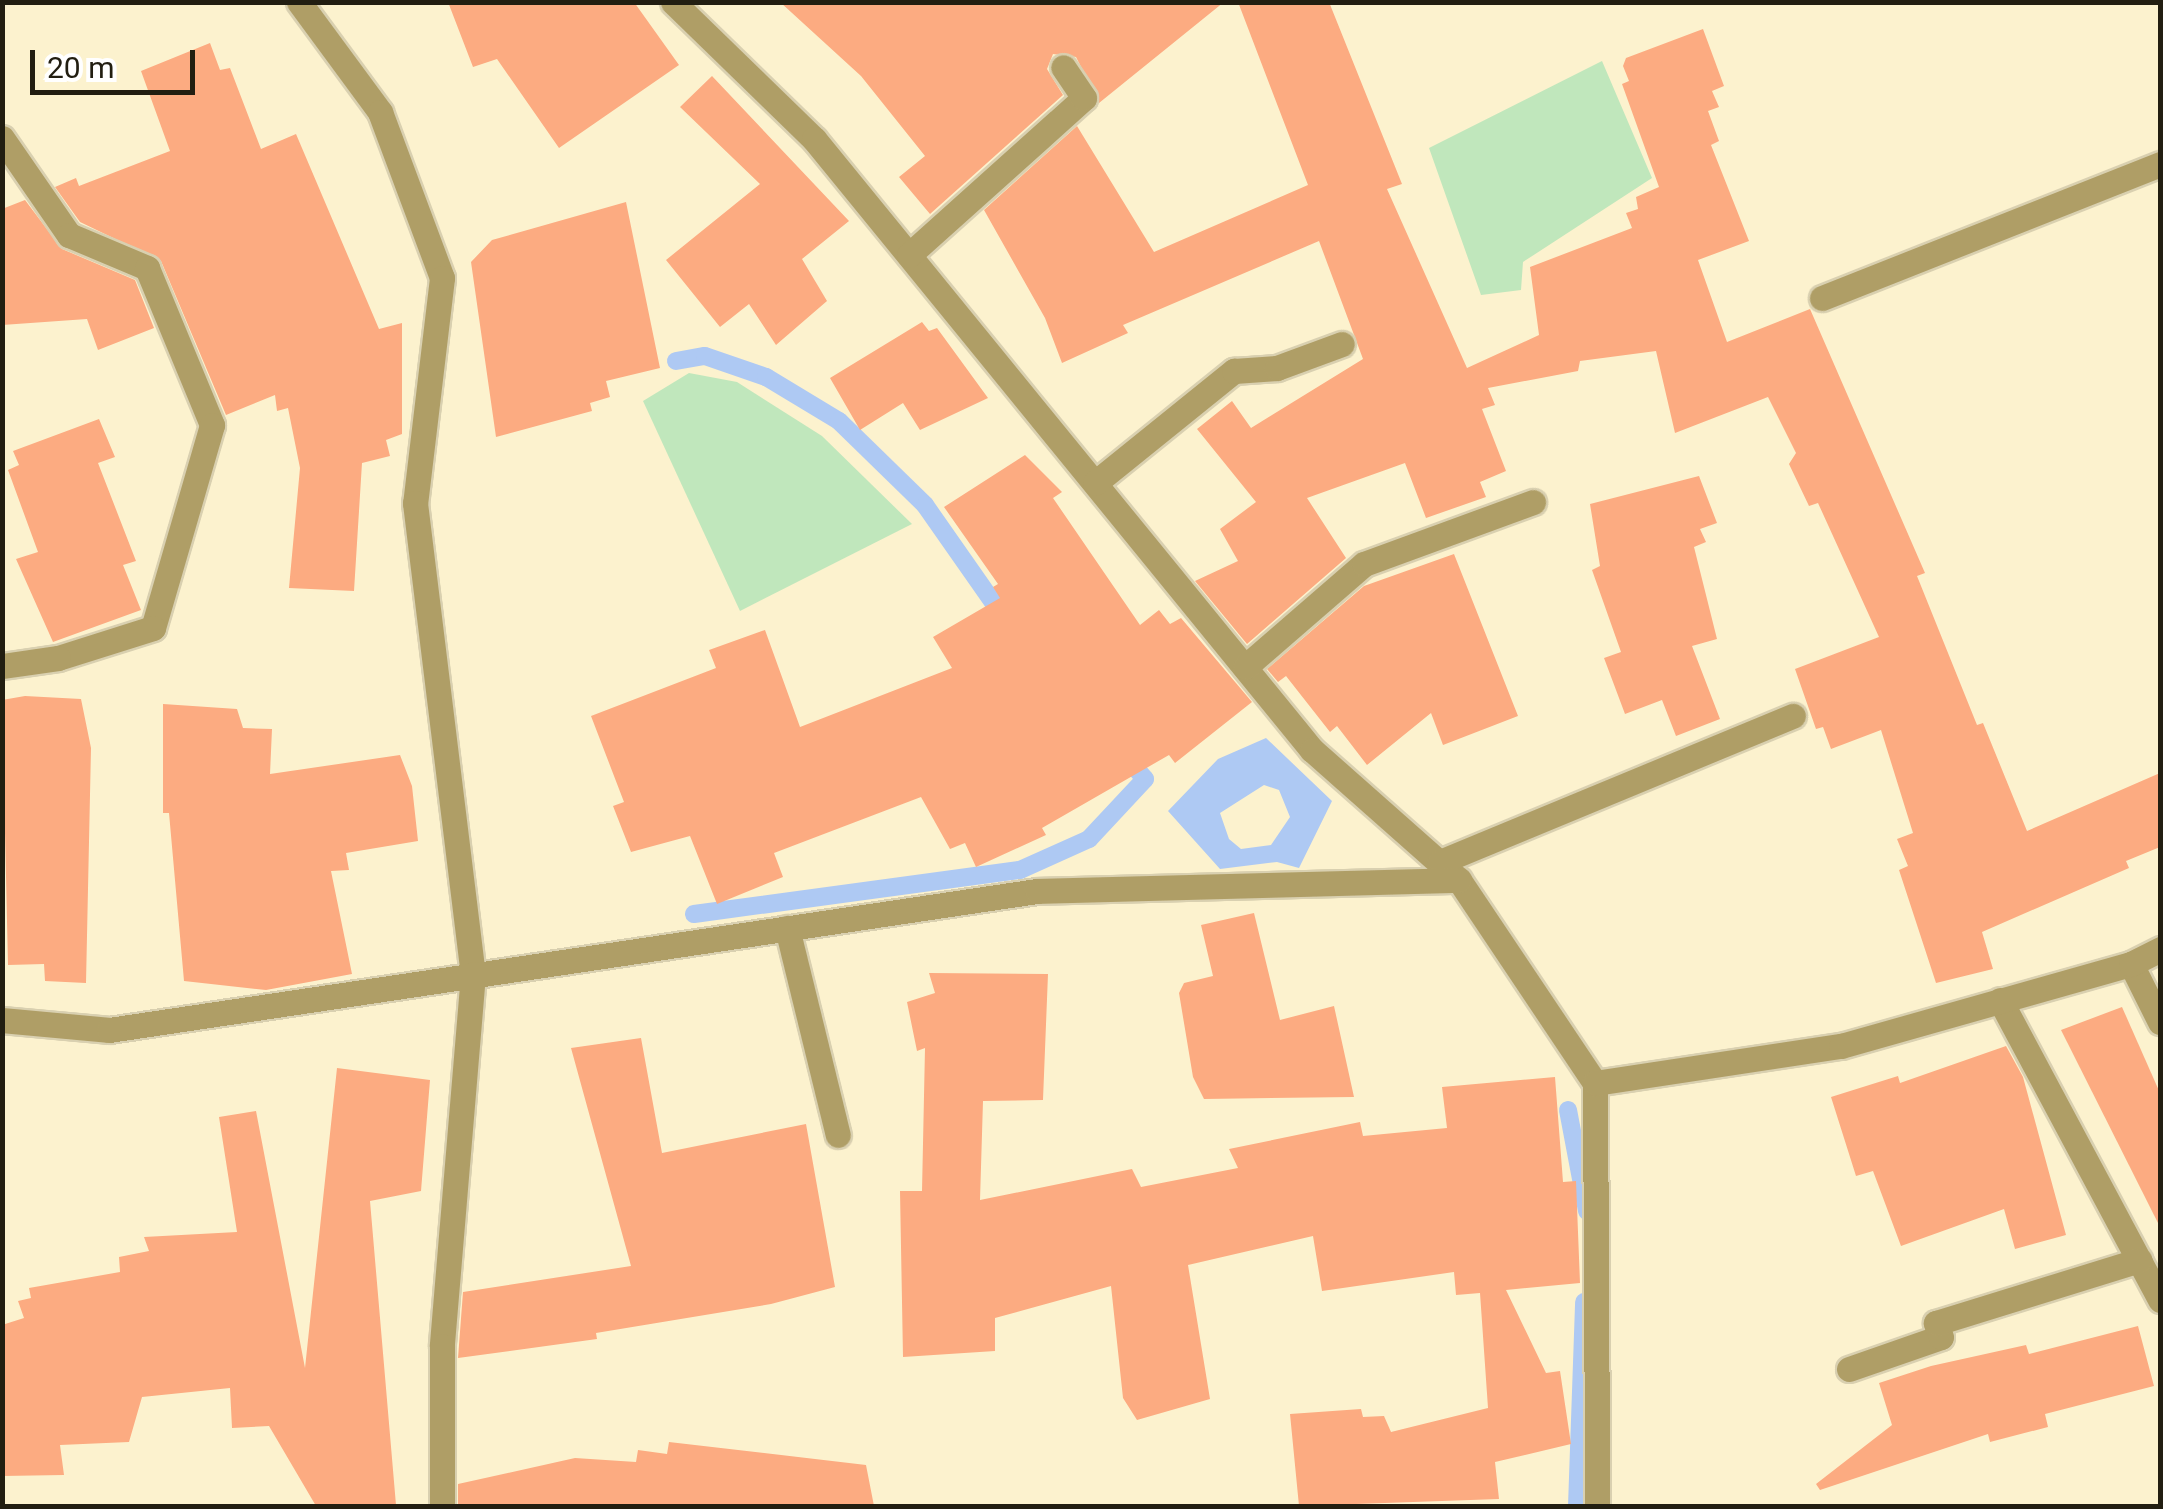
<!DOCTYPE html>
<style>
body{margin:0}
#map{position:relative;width:2163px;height:1509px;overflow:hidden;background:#fcf2ce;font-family:Roboto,sans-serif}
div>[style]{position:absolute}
.green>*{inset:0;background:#c0e7bc}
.water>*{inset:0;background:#aec9f3}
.stream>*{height:18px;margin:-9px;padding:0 9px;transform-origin:9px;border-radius:9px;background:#aec9f3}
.building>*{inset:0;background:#fcab81}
.roads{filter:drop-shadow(2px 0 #d9d0b0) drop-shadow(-2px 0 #d9d0b0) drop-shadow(0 2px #d9d0b0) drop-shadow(0 -2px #d9d0b0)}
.minor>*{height:25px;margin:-12.5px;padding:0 12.5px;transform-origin:12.5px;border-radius:12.5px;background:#af9e66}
span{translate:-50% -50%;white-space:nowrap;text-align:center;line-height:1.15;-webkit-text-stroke:8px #fff;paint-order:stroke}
.frame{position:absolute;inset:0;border:5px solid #221e11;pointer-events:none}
.scale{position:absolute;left:30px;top:50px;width:165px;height:45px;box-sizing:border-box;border:5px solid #221e11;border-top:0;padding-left:12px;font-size:30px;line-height:35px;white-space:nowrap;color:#221e11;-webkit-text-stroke:8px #fff;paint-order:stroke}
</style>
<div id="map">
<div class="green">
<i style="clip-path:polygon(1602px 61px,1652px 178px,1523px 262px,1521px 290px,1481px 295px,1429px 148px)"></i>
<i style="clip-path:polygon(689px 373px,737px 382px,822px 436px,912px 524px,740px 611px,643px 401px)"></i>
</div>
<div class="water">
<i style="clip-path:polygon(evenodd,1266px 738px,1332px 801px,1299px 868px,1277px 862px,1220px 869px,1168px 811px,1218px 759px,1266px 738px,1264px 785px,1279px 790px,1290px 817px,1271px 845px,1241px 849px,1229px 839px,1220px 813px,1264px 785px)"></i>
</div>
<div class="stream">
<i style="left:676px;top:361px;width:29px;rotate:-10deg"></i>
<i style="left:705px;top:356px;width:65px;rotate:19deg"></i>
<i style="left:766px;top:377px;width:85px;rotate:31.1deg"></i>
<i style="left:839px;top:421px;width:120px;rotate:44.3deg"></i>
<i style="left:925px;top:505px;width:138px;rotate:55deg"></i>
<i style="left:694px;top:914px;width:329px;rotate:-7.7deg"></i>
<i style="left:1020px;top:870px;width:76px;rotate:-24.2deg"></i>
<i style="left:1089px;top:839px;width:82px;rotate:-47deg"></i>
<i style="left:1145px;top:779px;width:33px;rotate:-131deg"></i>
<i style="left:1568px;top:1110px;width:103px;rotate:79.3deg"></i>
<i style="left:1577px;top:1506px;width:204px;rotate:-88deg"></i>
</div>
<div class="building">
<i style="clip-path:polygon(448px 2px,634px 2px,679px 65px,559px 148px,497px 59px,473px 67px)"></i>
<i style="clip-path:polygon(780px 2px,1224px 2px,1099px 103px,1076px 57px,1053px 54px,1047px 69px,1063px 95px,930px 214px,899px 177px,925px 156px,861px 76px)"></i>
<i style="clip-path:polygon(1238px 2px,1329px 2px,1402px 184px,1387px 189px,1467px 368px,1539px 335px,1530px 267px,1632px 228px,1626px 213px,1638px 209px,1636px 197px,1659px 187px,1622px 84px,1629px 81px,1623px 66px,1626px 58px,1703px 29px,1724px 86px,1712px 91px,1719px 107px,1708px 111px,1719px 141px,1711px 145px,1749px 241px,1698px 260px,1727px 342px,1810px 309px,1925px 573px,1917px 576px,1977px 725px,1983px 723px,2027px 831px,2160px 773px,2160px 847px,2126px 861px,2129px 868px,1982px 932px,1993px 969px,1936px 983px,1899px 870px,1908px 866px,1897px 839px,1913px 833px,1881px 730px,1831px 749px,1823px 727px,1816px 729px,1795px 669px,1879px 637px,1818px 503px,1809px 506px,1789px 464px,1796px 453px,1768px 397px,1675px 433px,1656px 351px,1580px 361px,1578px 371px,1488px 388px,1495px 405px,1482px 409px,1506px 471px,1480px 482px,1486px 497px,1426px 518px,1405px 463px,1307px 498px,1346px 558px,1247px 644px,1195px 581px,1238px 561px,1220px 529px,1256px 502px,1197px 429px,1232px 401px,1251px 428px,1363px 359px,1319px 241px,1123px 325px,1128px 333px,1062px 363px,1045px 318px,984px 210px,1077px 126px,1154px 252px,1308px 185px)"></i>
<i style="clip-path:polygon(210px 43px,220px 70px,230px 68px,261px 149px,296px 134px,379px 329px,402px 323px,402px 434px,386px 440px,390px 456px,362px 463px,354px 591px,289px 588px,300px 468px,288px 408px,277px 411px,275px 395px,226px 415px,161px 261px,80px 222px,55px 187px,76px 178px,79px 186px,170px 151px,141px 71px)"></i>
<i style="clip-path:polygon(712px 76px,849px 221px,802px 259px,827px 301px,776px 345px,749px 304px,720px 327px,666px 260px,760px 184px,680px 107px)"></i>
<i style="clip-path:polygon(25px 200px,62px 249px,135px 280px,154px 328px,98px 350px,87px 319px,2px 325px,2px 209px)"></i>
<i style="clip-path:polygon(626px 202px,660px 368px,606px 381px,610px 397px,590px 403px,592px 411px,496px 437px,471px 262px,492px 240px)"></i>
<i style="clip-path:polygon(922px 322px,929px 331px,937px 328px,988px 398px,920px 430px,903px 403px,860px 430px,830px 378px)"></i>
<i style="clip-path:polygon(99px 419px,115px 457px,98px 463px,136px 561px,123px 565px,141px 610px,53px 642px,16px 559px,38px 552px,8px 470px,19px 465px,13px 451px)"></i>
<i style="clip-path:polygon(1025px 455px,1062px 492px,1053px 498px,1140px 625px,1159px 610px,1170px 624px,1181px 618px,1252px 702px,1175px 763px,1169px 755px,1042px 828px,1046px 835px,976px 867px,965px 843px,950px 849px,921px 797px,774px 853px,783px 877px,717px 904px,690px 836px,631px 852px,613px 806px,624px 802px,591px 716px,716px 668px,709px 650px,765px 630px,800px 727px,952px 668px,933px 637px,1000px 598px,993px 587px,998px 584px,944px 507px)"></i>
<i style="clip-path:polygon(1699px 476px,1717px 523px,1700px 529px,1706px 542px,1694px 547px,1717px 639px,1692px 646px,1720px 719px,1676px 736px,1662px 700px,1625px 714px,1604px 658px,1621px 652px,1592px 570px,1600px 566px,1590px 504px)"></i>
<i style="clip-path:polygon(1454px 554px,1518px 716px,1443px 745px,1431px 713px,1367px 765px,1337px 726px,1330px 732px,1286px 676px,1278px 682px,1267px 669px,1364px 586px)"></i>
<i style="clip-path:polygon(25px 696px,81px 699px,91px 748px,86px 983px,45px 981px,44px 964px,8px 965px,2px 700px)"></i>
<i style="clip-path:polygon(163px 704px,237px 709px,243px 728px,272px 729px,270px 774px,400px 755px,412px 786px,418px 841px,346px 853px,349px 870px,331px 871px,352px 974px,266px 990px,184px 981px,169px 813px,163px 813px)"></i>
<i style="clip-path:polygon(1254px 913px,1280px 1020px,1334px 1006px,1354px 1097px,1204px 1099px,1193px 1077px,1179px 993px,1184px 983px,1213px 976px,1201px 925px)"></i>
<i style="clip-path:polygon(929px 973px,1048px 974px,1043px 1100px,983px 1101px,980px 1200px,1132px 1169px,1141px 1187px,1238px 1168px,1229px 1149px,1360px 1122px,1363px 1136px,1447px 1128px,1442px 1087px,1555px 1077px,1563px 1182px,1576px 1181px,1580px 1283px,1506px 1290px,1546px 1373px,1560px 1371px,1571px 1444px,1495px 1462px,1499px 1499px,1299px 1506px,1290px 1414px,1361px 1409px,1363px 1417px,1384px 1416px,1391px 1432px,1488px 1408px,1480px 1293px,1456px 1295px,1454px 1272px,1322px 1291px,1313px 1236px,1188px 1265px,1210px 1399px,1137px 1420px,1123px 1398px,1111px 1286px,995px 1318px,995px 1351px,903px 1357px,900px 1191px,922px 1191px,925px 1048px,917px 1051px,907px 1002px,935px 993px)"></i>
<i style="clip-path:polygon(2122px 1007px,2160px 1093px,2160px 1227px,2061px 1030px)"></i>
<i style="clip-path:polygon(641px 1038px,662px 1153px,806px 1124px,835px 1287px,771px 1304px,596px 1333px,597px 1339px,458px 1358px,463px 1292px,631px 1266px,571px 1048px)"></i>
<i style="clip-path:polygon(2006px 1046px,2023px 1077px,2066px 1235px,2015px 1249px,2004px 1209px,1901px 1246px,1873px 1171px,1856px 1176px,1831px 1097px,1898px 1076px,1900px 1083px)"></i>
<i style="clip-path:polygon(337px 1068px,430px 1080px,421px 1191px,370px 1201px,396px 1505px,316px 1506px,269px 1426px,232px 1428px,230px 1388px,142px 1397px,129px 1442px,60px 1445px,64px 1475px,2px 1476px,2px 1325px,24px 1318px,18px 1301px,31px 1298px,29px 1288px,120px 1272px,119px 1257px,149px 1251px,144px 1237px,237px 1232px,219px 1117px,256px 1111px,305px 1368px)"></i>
<i style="clip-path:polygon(2138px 1326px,2154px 1386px,2045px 1414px,2048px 1427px,1990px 1442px,1988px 1434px,1820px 1490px,1816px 1484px,1892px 1425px,1879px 1383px,1931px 1366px,2026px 1345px,2029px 1354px)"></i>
<i style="clip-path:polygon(669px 1442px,866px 1465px,874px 1506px,458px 1506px,458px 1484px,575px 1458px,636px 1462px,638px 1450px,667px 1454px)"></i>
</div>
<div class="roads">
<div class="minor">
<i style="left:299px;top:2px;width:137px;rotate:53.6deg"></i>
<i style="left:380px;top:112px;width:177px;rotate:69.5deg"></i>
<i style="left:442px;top:278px;width:227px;rotate:96.8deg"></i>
<i style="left:415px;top:503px;width:475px;rotate:83deg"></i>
<i style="left:473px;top:974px;width:373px;rotate:94.8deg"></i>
<i style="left:442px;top:1346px;width:160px;rotate:90deg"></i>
<i style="left:673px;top:2px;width:197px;rotate:44.2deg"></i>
<i style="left:814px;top:139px;width:788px;rotate:50.82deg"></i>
<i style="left:1312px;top:750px;width:196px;rotate:41.5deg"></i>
<i style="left:1459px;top:880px;width:244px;rotate:56.2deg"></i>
<i style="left:1595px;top:1083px;width:423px;rotate:89.7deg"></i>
<i style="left:2px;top:138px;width:118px;rotate:55.4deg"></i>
<i style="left:69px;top:235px;width:85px;rotate:22.9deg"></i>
<i style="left:147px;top:268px;width:170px;rotate:67.5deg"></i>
<i style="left:212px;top:425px;width:211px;rotate:106.2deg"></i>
<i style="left:153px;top:628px;width:100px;rotate:162.5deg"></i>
<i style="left:58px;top:658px;width:57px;rotate:171.9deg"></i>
<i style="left:909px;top:255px;width:235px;rotate:-41.9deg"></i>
<i style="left:1084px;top:98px;width:37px;rotate:-124deg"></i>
<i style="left:1822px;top:298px;width:364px;rotate:-21.6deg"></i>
<i style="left:1095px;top:483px;width:179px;rotate:-38.9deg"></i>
<i style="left:1234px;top:371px;width:43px;rotate:-4deg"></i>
<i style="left:1277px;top:368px;width:69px;rotate:-20.3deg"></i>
<i style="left:1245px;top:667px;width:157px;rotate:-40.9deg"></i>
<i style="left:1364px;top:564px;width:180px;rotate:-20.1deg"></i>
<i style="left:1440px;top:862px;width:382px;rotate:-22.5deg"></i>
<i style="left:787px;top:928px;width:213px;rotate:76.2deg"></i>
<i style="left:2131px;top:964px;width:65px;rotate:63.4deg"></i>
<i style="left:2000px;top:1000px;width:340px;rotate:61.9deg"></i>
<i style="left:2px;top:1020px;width:107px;rotate:5.3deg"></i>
<i style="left:109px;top:1030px;width:938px;rotate:-8.52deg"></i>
<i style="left:1037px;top:891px;width:422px;rotate:-1.5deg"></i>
<i style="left:1595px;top:1083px;width:249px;rotate:-8.6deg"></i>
<i style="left:1841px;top:1046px;width:301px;rotate:-15.8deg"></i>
<i style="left:2131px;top:964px;width:33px;rotate:-27deg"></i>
<i style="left:1849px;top:1369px;width:97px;rotate:-19.2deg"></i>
<i style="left:1941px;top:1337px;width:15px;rotate:-110deg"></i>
<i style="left:1936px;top:1323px;width:213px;rotate:-17.2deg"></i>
</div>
</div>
<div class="frame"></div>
<div class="scale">20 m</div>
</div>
